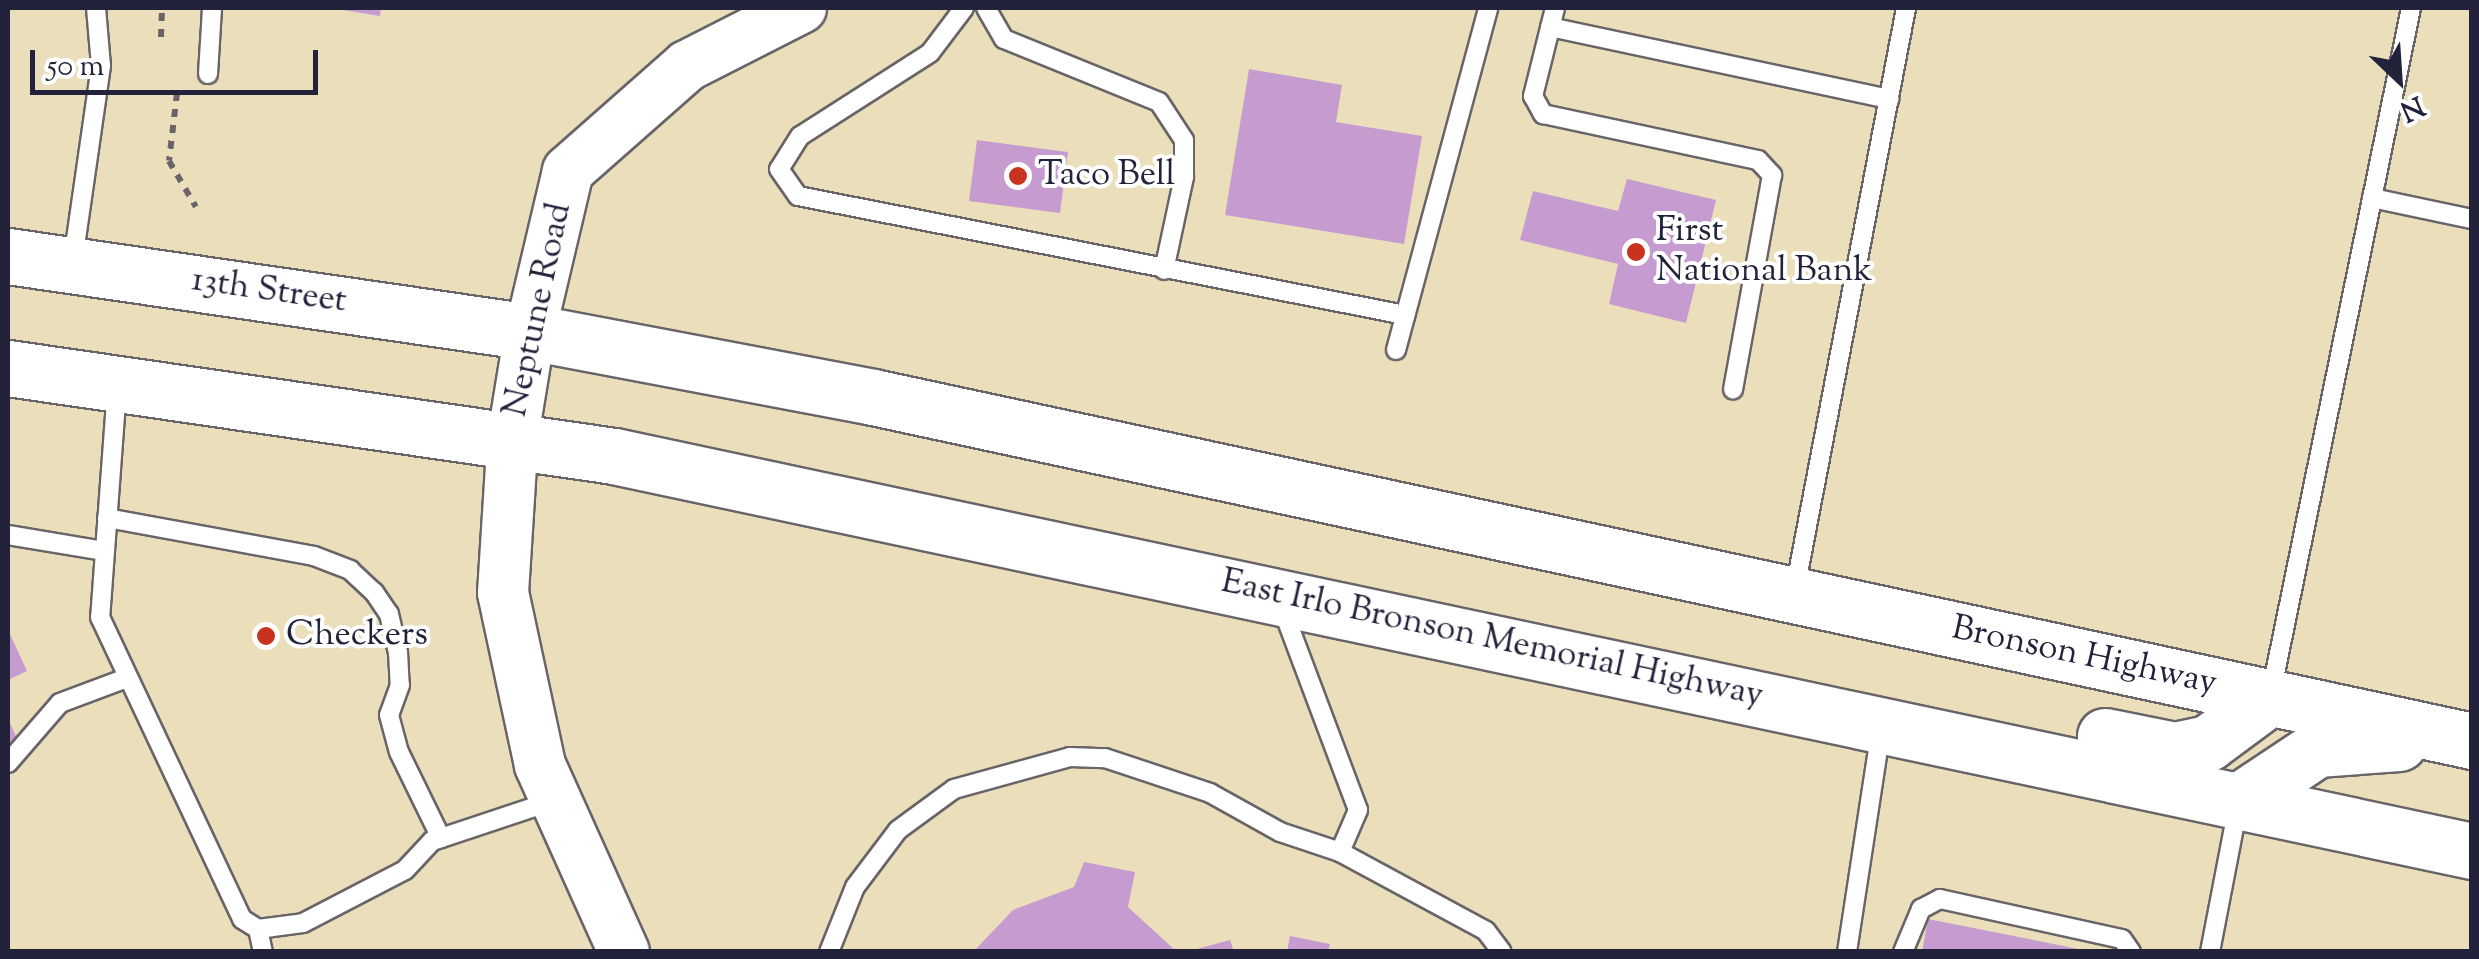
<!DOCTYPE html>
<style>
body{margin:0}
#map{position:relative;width:2479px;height:959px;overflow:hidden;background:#ebdfbb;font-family:"Sorts Mill Goudy",serif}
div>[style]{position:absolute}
.building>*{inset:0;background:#c69cd0}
.path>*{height:6px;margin-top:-3px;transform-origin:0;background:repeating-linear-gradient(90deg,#686468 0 8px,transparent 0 16px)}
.roads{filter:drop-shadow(2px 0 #686468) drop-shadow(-2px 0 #686468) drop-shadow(0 2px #686468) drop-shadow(0 -2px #686468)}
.lane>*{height:18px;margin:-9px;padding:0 9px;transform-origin:9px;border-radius:9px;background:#fff}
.secondary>*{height:50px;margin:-25px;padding:0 25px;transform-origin:25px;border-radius:25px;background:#fff}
.highway>*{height:55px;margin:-27.5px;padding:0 27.5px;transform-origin:27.5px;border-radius:27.5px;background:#fff}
.dots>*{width:28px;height:28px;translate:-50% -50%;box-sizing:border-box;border:5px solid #fff;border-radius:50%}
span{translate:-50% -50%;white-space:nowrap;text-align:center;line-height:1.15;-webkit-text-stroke:8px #fff;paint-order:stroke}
.poi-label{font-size:35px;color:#22223b}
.left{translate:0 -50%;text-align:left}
.street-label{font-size:35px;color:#22223b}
.frame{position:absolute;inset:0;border:10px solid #22223b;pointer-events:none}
.north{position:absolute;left:2349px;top:30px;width:100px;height:100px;-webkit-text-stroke:8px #fff;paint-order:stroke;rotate:155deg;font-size:28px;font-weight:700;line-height:40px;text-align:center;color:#22223b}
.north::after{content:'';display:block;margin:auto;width:35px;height:45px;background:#22223b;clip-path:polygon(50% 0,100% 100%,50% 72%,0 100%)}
.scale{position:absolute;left:30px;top:50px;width:288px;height:45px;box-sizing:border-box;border:5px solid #22223b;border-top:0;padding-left:12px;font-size:30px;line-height:35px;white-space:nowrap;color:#22223b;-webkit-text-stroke:8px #fff;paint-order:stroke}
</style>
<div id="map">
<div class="building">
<i style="clip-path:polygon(330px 8px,381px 8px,380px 16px)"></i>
<i style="clip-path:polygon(1249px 69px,1342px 85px,1336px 122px,1422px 136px,1404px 244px,1225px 215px)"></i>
<i style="clip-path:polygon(977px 140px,1068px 152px,1060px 213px,969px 201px)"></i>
<i style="clip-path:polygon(1627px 179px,1716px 200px,1686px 323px,1609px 304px,1618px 264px,1520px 240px,1533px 191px,1618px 211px)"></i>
<i style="clip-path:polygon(8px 630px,27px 671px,8px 680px)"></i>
<i style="clip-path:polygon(8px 719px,21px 747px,8px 753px)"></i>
<i style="clip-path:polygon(1084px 862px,1135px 872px,1128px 907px,1177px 952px,973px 952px,1013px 910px,1074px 887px)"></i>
<i style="clip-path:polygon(1928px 919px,2084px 950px,2084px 952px,1922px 952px)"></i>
<i style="clip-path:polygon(1290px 936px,1330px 944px,1328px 952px,1287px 952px)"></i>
<i style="clip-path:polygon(1230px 940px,1234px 952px,1193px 952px,1193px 950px)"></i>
</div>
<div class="path">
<i style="left:161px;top:37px;width:29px;rotate:-88deg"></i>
<i style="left:177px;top:93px;width:68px;rotate:96.7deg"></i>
<i style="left:169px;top:161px;width:53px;rotate:59.6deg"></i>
</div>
<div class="roads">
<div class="lane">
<i style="left:964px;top:8px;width:56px;rotate:127.1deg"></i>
<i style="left:930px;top:53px;width:154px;rotate:147.4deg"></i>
<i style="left:800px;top:136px;width:39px;rotate:122deg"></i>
<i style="left:779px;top:169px;width:33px;rotate:55deg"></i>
<i style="left:798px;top:196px;width:619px;rotate:11.09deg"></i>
<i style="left:986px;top:8px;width:36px;rotate:60deg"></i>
<i style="left:1004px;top:39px;width:167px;rotate:22.1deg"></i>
<i style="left:1159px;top:102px;width:45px;rotate:56.7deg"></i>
<i style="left:1184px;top:140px;width:37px;rotate:90deg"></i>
<i style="left:1184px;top:177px;width:95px;rotate:102.1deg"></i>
<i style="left:1555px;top:8px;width:91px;rotate:104deg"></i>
<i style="left:1533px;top:96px;width:21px;rotate:61deg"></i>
<i style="left:1543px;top:114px;width:220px;rotate:12.1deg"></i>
<i style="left:1758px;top:160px;width:21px;rotate:47deg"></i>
<i style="left:1772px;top:175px;width:218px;rotate:100.3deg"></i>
<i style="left:1550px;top:27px;width:347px;rotate:12deg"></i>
<i style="left:208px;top:74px;width:66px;rotate:-86.5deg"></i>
<i style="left:2372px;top:198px;width:102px;rotate:11.9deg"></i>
<i style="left:73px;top:260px;width:196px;rotate:-81.8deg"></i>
<i style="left:101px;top:66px;width:58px;rotate:-94.9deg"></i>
<i style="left:1396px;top:350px;width:354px;rotate:-74.9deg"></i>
<i style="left:117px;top:388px;width:230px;rotate:94.2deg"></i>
<i style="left:100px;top:617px;width:334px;rotate:64.8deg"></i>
<i style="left:242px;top:919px;width:19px;rotate:32deg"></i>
<i style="left:258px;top:929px;width:45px;rotate:-7.6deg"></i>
<i style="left:303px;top:923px;width:115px;rotate:-27.5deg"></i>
<i style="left:405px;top:870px;width:40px;rotate:-47deg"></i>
<i style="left:432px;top:841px;width:126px;rotate:-18.4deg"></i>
<i style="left:107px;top:518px;width:210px;rotate:10.4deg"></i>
<i style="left:314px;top:556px;width:39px;rotate:21deg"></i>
<i style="left:350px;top:570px;width:33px;rotate:43deg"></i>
<i style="left:374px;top:592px;width:27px;rotate:56deg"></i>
<i style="left:389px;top:614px;width:39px;rotate:77deg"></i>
<i style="left:398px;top:652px;width:33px;rotate:87deg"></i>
<i style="left:400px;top:685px;width:32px;rotate:110deg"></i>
<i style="left:389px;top:715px;width:38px;rotate:75deg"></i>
<i style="left:399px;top:752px;width:96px;rotate:64deg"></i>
<i style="left:8px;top:535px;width:98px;rotate:9.4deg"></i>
<i style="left:1795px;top:589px;width:592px;rotate:-79.18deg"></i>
<i style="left:1281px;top:605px;width:219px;rotate:69.4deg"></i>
<i style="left:1358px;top:810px;width:46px;rotate:113.2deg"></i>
<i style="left:2271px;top:693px;width:699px;rotate:-78.45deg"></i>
<i style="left:8px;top:763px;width:79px;rotate:-49.1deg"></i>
<i style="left:60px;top:703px;width:72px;rotate:-20.5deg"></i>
<i style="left:258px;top:929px;width:24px;rotate:78deg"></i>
<i style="left:829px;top:952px;width:70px;rotate:-68.2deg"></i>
<i style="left:855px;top:887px;width:71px;rotate:-53deg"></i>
<i style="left:898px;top:830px;width:69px;rotate:-36.2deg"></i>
<i style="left:954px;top:789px;width:120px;rotate:-15.4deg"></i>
<i style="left:1070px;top:757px;width:35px;rotate:2deg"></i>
<i style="left:1105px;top:758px;width:111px;rotate:18.4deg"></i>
<i style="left:1210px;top:793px;width:80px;rotate:29.1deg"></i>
<i style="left:1280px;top:832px;width:63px;rotate:18.4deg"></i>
<i style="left:1340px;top:852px;width:166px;rotate:28.4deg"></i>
<i style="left:1486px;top:931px;width:26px;rotate:53deg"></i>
<i style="left:1847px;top:952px;width:225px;rotate:-81.3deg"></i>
<i style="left:1903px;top:952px;width:47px;rotate:-67.3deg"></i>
<i style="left:1921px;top:909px;width:21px;rotate:-28deg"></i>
<i style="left:1940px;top:899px;width:186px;rotate:12.4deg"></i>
<i style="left:2122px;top:939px;width:16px;rotate:55deg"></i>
<i style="left:2210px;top:952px;width:149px;rotate:-79.1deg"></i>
</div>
<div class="secondary">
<i style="left:624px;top:952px;width:205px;rotate:-114.2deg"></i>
<i style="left:540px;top:765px;width:176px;rotate:-102.1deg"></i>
<i style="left:503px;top:593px;width:157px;rotate:-86.4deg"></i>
<i style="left:513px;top:436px;width:105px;rotate:-80.7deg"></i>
<i style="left:530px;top:332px;width:165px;rotate:-76.7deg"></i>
<i style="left:568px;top:171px;width:159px;rotate:-41.4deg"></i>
<i style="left:687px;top:66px;width:128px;rotate:-27deg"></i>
</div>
<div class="highway">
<i style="left:8px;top:256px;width:528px;rotate:8.28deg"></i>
<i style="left:530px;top:332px;width:349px;rotate:10.7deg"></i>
<i style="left:873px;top:397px;width:1636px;rotate:12.14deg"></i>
<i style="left:8px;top:368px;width:612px;rotate:8.26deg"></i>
<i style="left:614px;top:456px;width:1900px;rotate:12deg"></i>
<i style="left:2105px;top:736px;width:71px;rotate:11.3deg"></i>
<i style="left:2175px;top:750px;width:34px;rotate:-12deg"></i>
<i style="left:2208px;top:743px;width:77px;rotate:-36.6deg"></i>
<i style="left:2239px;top:801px;width:94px;rotate:-33.7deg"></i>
<i style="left:2317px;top:749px;width:82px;rotate:-4.2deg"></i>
</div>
</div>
<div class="dots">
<i style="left:1018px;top:176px;background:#c8321e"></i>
<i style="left:1636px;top:252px;background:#c8321e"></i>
<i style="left:266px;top:636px;background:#c8321e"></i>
</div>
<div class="poi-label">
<span class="left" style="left:1038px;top:176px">Taco Bell</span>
<span class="left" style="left:1656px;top:252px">First<br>National Bank</span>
<span class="left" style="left:286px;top:636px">Checkers</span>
</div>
<div class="street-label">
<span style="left:269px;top:292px;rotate:8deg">13th Street</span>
<span style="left:539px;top:310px;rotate:-78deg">Neptune Road</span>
<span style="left:1492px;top:640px;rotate:12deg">East Irlo Bronson Memorial Highway</span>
<span style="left:2084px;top:657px;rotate:12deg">Bronson Highway</span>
</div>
<div class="frame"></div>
<div class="north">N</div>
<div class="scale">50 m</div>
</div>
